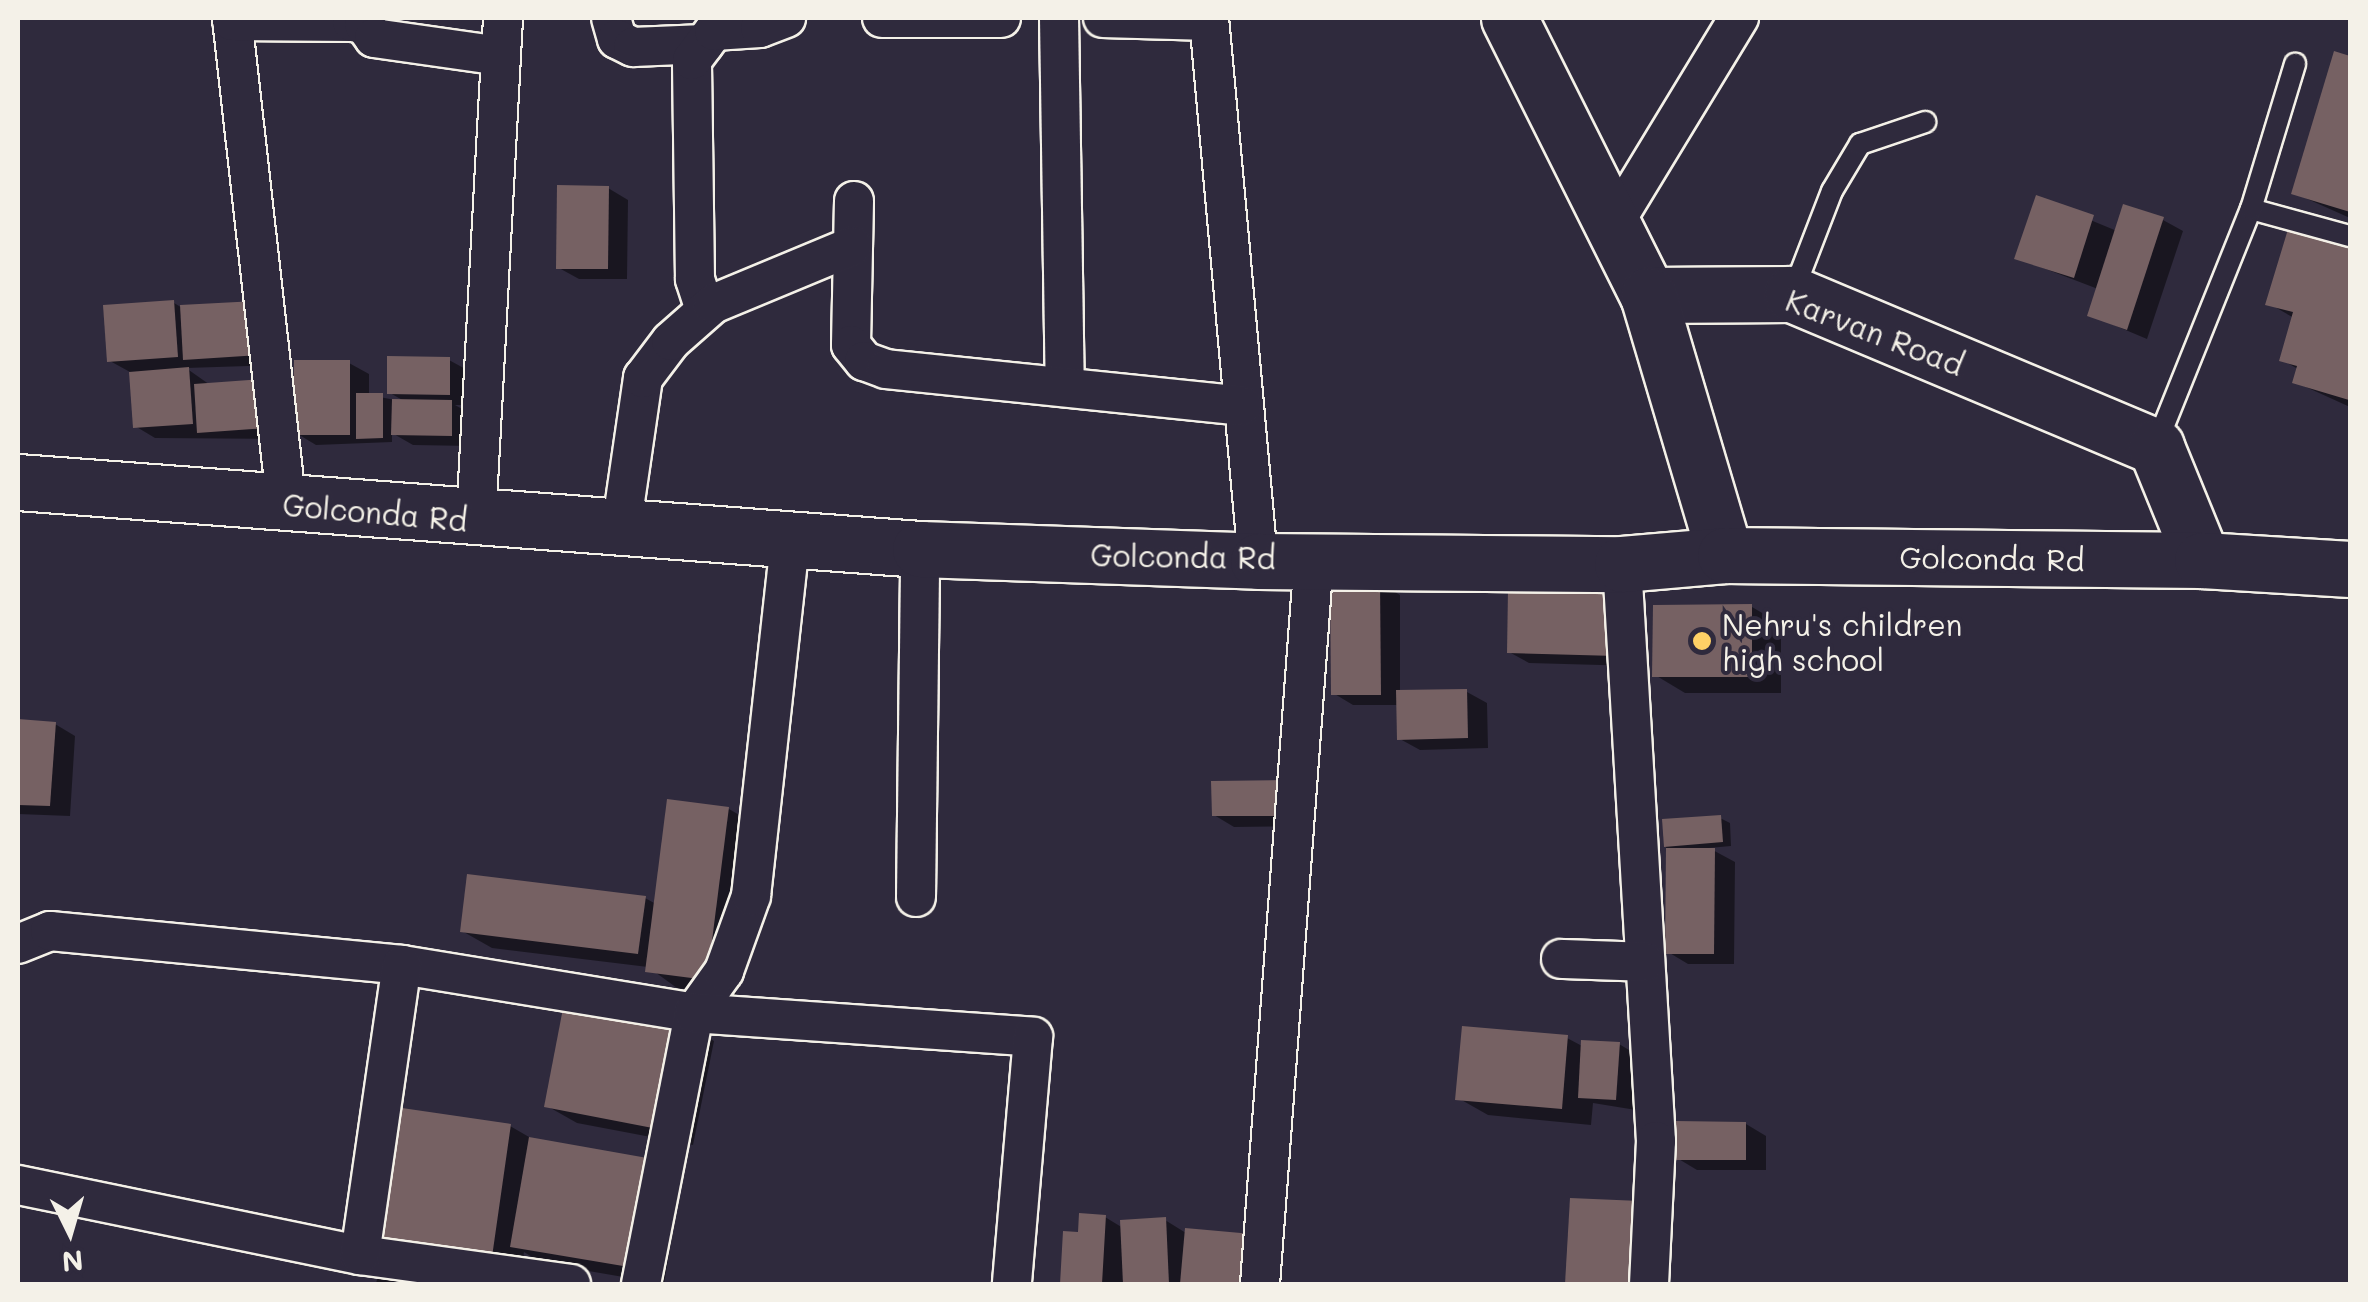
<!DOCTYPE html>
<style>
body{margin:0}
#map{position:relative;width:2368px;height:1302px;overflow:hidden;background:#2f2a3d;font-family:Mali,sans-serif}
div>[style]{position:absolute}
.shadow>*{inset:0;background:#0007}
.building>*{inset:0;background:#766163}
.roads{filter:drop-shadow(2px 0 #f4f1e8) drop-shadow(-2px 0 #f4f1e8) drop-shadow(0 2px #f4f1e8) drop-shadow(0 -2px #f4f1e8)}
.lane>*{height:20px;margin:-10px;padding:0 10px;transform-origin:10px;border-radius:10px;background:#2f2a3d}
.street>*{height:38px;margin:-19px;padding:0 19px;transform-origin:19px;border-radius:19px;background:#2f2a3d}
.secondary>*{height:55px;margin:-27.5px;padding:0 27.5px;transform-origin:27.5px;border-radius:27.5px;background:#2f2a3d}
.dots>*{width:28px;height:28px;translate:-50% -50%;box-sizing:border-box;border:5px solid #2f2a3d;border-radius:50%}
span{translate:-50% -50%;white-space:nowrap;text-align:center;line-height:1.15;-webkit-text-stroke:8px #2f2a3d;paint-order:stroke}
.street-label{font-size:30px;color:#f4f1e8}
.poi-label{font-size:30px;color:#f4f1e8}
.left{translate:0 -50%;text-align:left}
.frame{position:absolute;inset:0;border:20px solid #f4f1e8;pointer-events:none}
.north{position:absolute;left:20px;top:1182px;width:100px;height:100px;-webkit-text-stroke:8px #2f2a3d;paint-order:stroke;rotate:175deg;font-size:28px;font-weight:700;line-height:40px;text-align:center;color:#f4f1e8}
.north::after{content:'';display:block;margin:auto;width:35px;height:45px;background:#f4f1e8;clip-path:polygon(50% 0,100% 100%,50% 72%,0 100%)}
</style>
<div id="map">
<div class="shadow">
<i style="clip-path:polygon(2335px 54px,2350px 58px,2350px 218px,2294px 193px)"></i>
<i style="clip-path:polygon(608px 188px,628px 200px,627px 279px,579px 279px,559px 268px)"></i>
<i style="clip-path:polygon(2037px 198px,2117px 231px,2163px 220px,2183px 231px,2147px 339px,2090px 315px,2098px 289px,2017px 258px)"></i>
<i style="clip-path:polygon(2291px 230px,2350px 247px,2350px 407px,2295px 382px,2298px 369px,2282px 360px,2294px 318px,2268px 303px)"></i>
<i style="clip-path:polygon(174px 303px,278px 365px,186px 368px,287px 439px,155px 438px,135px 426px,130px 372px,110px 361px)"></i>
<i style="clip-path:polygon(449px 360px,469px 371px,469px 405px,455px 405px,471px 414px,471px 446px,413px 445px,392px 433px,392px 442px,316px 445px,296px 433px,349px 363px,369px 374px,369px 395px,406px 402px,390px 393px)"></i>
<i style="clip-path:polygon(1380px 583px,1400px 595px,1400px 693px,1467px 692px,1487px 703px,1488px 748px,1420px 750px,1400px 739px,1399px 705px,1353px 705px,1333px 693px)"></i>
<i style="clip-path:polygon(1510px 593px,1636px 666px,1529px 663px,1509px 652px)"></i>
<i style="clip-path:polygon(1752px 607px,1781px 624px,1781px 693px,1685px 693px,1655px 675px)"></i>
<i style="clip-path:polygon(18px 721px,55px 724px,75px 736px,70px 816px,18px 814px)"></i>
<i style="clip-path:polygon(1214px 783px,1304px 826px,1234px 827px,1214px 815px)"></i>
<i style="clip-path:polygon(729px 809px,758px 826px,736px 996px,677px 988px,648px 967px,492px 948px,462px 931px,645px 898px,656px 904px)"></i>
<i style="clip-path:polygon(1720px 818px,1730px 823px,1731px 846px,1709px 848px,1735px 862px,1734px 964px,1688px 964px,1668px 952px,1666px 845px)"></i>
<i style="clip-path:polygon(684px 1024px,714px 1041px,693px 1145px,577px 1123px,547px 1106px)"></i>
<i style="clip-path:polygon(1567px 1038px,1584px 1047px,1619px 1044px,1639px 1056px,1636px 1110px,1593px 1103px,1591px 1125px,1488px 1115px,1458px 1098px)"></i>
<i style="clip-path:polygon(1746px 1124px,1766px 1136px,1766px 1170px,1697px 1170px,1677px 1158px)"></i>
<i style="clip-path:polygon(510px 1126px,536px 1141px,653px 1161px,682px 1178px,664px 1284px,542px 1263px,524px 1252px,521px 1272px,415px 1257px)"></i>
<i style="clip-path:polygon(1105px 1217px,1123px 1228px,1165px 1220px,1268px 1284px,1062px 1284px,1065px 1233px,1080px 1234px)"></i>
<i style="clip-path:polygon(379px 1269px,416px 1276px,431px 1284px,376px 1284px)"></i>
</div>
<div class="building">
<i style="clip-path:polygon(2334px 51px,2350px 56px,2350px 212px,2291px 194px)"></i>
<i style="clip-path:polygon(557px 185px,609px 186px,608px 269px,556px 269px)"></i>
<i style="clip-path:polygon(2036px 195px,2094px 215px,2074px 278px,2014px 259px)"></i>
<i style="clip-path:polygon(2123px 204px,2164px 217px,2127px 330px,2087px 316px)"></i>
<i style="clip-path:polygon(2289px 226px,2350px 245px,2349px 400px,2292px 383px,2297px 366px,2279px 361px,2293px 312px,2265px 305px)"></i>
<i style="clip-path:polygon(174px 300px,178px 357px,107px 362px,103px 305px)"></i>
<i style="clip-path:polygon(256px 301px,259px 355px,183px 360px,180px 305px)"></i>
<i style="clip-path:polygon(387px 356px,450px 357px,450px 395px,387px 394px)"></i>
<i style="clip-path:polygon(294px 360px,350px 360px,350px 435px,293px 435px)"></i>
<i style="clip-path:polygon(189px 367px,193px 424px,133px 428px,129px 372px)"></i>
<i style="clip-path:polygon(264px 379px,267px 428px,197px 433px,194px 384px)"></i>
<i style="clip-path:polygon(356px 393px,383px 393px,383px 438px,356px 439px)"></i>
<i style="clip-path:polygon(392px 399px,452px 400px,452px 436px,391px 435px)"></i>
<i style="clip-path:polygon(1330px 581px,1380px 581px,1381px 695px,1331px 695px)"></i>
<i style="clip-path:polygon(1508px 590px,1617px 593px,1616px 656px,1507px 653px)"></i>
<i style="clip-path:polygon(1752px 604px,1752px 677px,1652px 677px,1653px 605px)"></i>
<i style="clip-path:polygon(1467px 689px,1468px 738px,1397px 740px,1396px 690px)"></i>
<i style="clip-path:polygon(18px 719px,56px 722px,50px 806px,18px 805px)"></i>
<i style="clip-path:polygon(1285px 780px,1285px 816px,1212px 816px,1211px 781px)"></i>
<i style="clip-path:polygon(667px 799px,729px 807px,707px 980px,645px 972px)"></i>
<i style="clip-path:polygon(1721px 815px,1723px 842px,1664px 847px,1662px 819px)"></i>
<i style="clip-path:polygon(1666px 848px,1715px 848px,1714px 954px,1665px 954px)"></i>
<i style="clip-path:polygon(467px 874px,646px 896px,638px 954px,460px 932px)"></i>
<i style="clip-path:polygon(565px 998px,685px 1021px,663px 1130px,544px 1107px)"></i>
<i style="clip-path:polygon(1462px 1026px,1568px 1035px,1562px 1109px,1455px 1100px)"></i>
<i style="clip-path:polygon(1581px 1040px,1620px 1042px,1616px 1100px,1578px 1098px)"></i>
<i style="clip-path:polygon(402px 1108px,511px 1124px,492px 1257px,383px 1241px)"></i>
<i style="clip-path:polygon(1675px 1121px,1746px 1122px,1746px 1160px,1675px 1160px)"></i>
<i style="clip-path:polygon(529px 1137px,653px 1159px,635px 1268px,510px 1247px)"></i>
<i style="clip-path:polygon(1570px 1198px,1640px 1201px,1636px 1284px,1565px 1284px)"></i>
<i style="clip-path:polygon(1079px 1213px,1106px 1215px,1102px 1284px,1060px 1284px,1063px 1231px,1078px 1232px)"></i>
<i style="clip-path:polygon(1166px 1217px,1169px 1284px,1123px 1284px,1120px 1220px)"></i>
<i style="clip-path:polygon(1185px 1228px,1252px 1234px,1247px 1284px,1180px 1284px)"></i>
</div>
<div class="roads">
<div class="lane">
<i style="left:2251px;top:209px;width:103px;rotate:15.3deg"></i>
<i style="left:1793px;top:292px;width:108px;rotate:-68.9deg"></i>
<i style="left:1832px;top:191px;width:55px;rotate:-59.2deg"></i>
<i style="left:1860px;top:144px;width:69px;rotate:-18.7deg"></i>
<i style="left:2156px;top:445px;width:254px;rotate:-68.1deg"></i>
<i style="left:2251px;top:209px;width:152px;rotate:-73.1deg"></i>
</div>
<div class="street">
<i style="left:232px;top:18px;width:490px;rotate:83.6deg"></i>
<i style="left:611px;top:18px;width:22px;rotate:74deg"></i>
<i style="left:617px;top:39px;width:18px;rotate:27deg"></i>
<i style="left:633px;top:47px;width:71px;rotate:-2.4deg"></i>
<i style="left:882px;top:18px;width:119px"></i>
<i style="left:1059px;top:18px;width:369px;rotate:89.1deg"></i>
<i style="left:1103px;top:18px;width:106px;rotate:1.6deg"></i>
<i style="left:1209px;top:18px;width:545px;rotate:84.84deg"></i>
<i style="left:232px;top:21px;width:120px;rotate:0.5deg"></i>
<i style="left:352px;top:22px;width:12px;rotate:9deg"></i>
<i style="left:364px;top:24px;width:17px;rotate:54deg"></i>
<i style="left:374px;top:38px;width:128px;rotate:8.1deg"></i>
<i style="left:854px;top:201px;width:144px;rotate:91.2deg"></i>
<i style="left:851px;top:345px;width:21px;rotate:51deg"></i>
<i style="left:864px;top:361px;width:23px;rotate:20deg"></i>
<i style="left:886px;top:369px;width:358px;rotate:5.9deg"></i>
<i style="left:1616px;top:220px;width:237px;rotate:-58.7deg"></i>
<i style="left:705px;top:310px;width:33px;rotate:-108deg"></i>
<i style="left:695px;top:279px;width:219px;rotate:-90.8deg"></i>
<i style="left:692px;top:60px;width:36px;rotate:-53deg"></i>
<i style="left:714px;top:31px;width:46px;rotate:-3.7deg"></i>
<i style="left:760px;top:28px;width:28px;rotate:-21deg"></i>
<i style="left:476px;top:520px;width:503px;rotate:-86.92deg"></i>
<i style="left:622px;top:522px;width:146px;rotate:-81.7deg"></i>
<i style="left:643px;top:378px;width:46px;rotate:-52.9deg"></i>
<i style="left:671px;top:341px;width:56px;rotate:-41.4deg"></i>
<i style="left:713px;top:304px;width:151px;rotate:-22.6deg"></i>
<i style="left:1622px;top:564px;width:578px;rotate:86.63deg"></i>
<i style="left:1656px;top:1141px;width:143px;rotate:92.8deg"></i>
<i style="left:916px;top:897px;width:348px;rotate:-89.3deg"></i>
<i style="left:18px;top:944px;width:35px;rotate:-22deg"></i>
<i style="left:50px;top:931px;width:354px;rotate:5.5deg"></i>
<i style="left:402px;top:965px;width:296px;rotate:9.3deg"></i>
<i style="left:694px;top:1013px;width:52px;rotate:-54.5deg"></i>
<i style="left:724px;top:971px;width:80px;rotate:-70.2deg"></i>
<i style="left:751px;top:896px;width:362px;rotate:-83.7deg"></i>
<i style="left:1561px;top:959px;width:84px;rotate:2deg"></i>
<i style="left:18px;top:1185px;width:349px;rotate:11.6deg"></i>
<i style="left:360px;top:1255px;width:213px;rotate:7.8deg"></i>
<i style="left:360px;top:1255px;width:293px;rotate:-81.8deg"></i>
<i style="left:641px;top:1284px;width:276px;rotate:-78.9deg"></i>
<i style="left:694px;top:1013px;width:340px;rotate:4deg"></i>
<i style="left:1033px;top:1037px;width:248px;rotate:94.9deg"></i>
<i style="left:1260px;top:1284px;width:728px;rotate:-85.75deg"></i>
</div>
<div class="secondary">
<i style="left:1509px;top:18px;width:310px;rotate:63.4deg"></i>
<i style="left:1648px;top:295px;width:144px;rotate:-0.4deg"></i>
<i style="left:1792px;top:294px;width:395px;rotate:22.8deg"></i>
<i style="left:2156px;top:447px;width:122px;rotate:67.8deg"></i>
<i style="left:1648px;top:295px;width:271px;rotate:73.5deg"></i>
<i style="left:18px;top:482px;width:904px;rotate:4.25deg"></i>
<i style="left:920px;top:549px;width:338px;rotate:2deg"></i>
<i style="left:1258px;top:561px;width:364px;rotate:0.5deg"></i>
<i style="left:1622px;top:564px;width:103px;rotate:-5deg"></i>
<i style="left:1725px;top:555px;width:477px;rotate:0.6deg"></i>
<i style="left:2202px;top:560px;width:148px;rotate:3.5deg"></i>
</div>
</div>
<div class="dots">
<i style="left:1702px;top:641px;background:#ffd166"></i>
</div>
<div class="street-label">
<span style="left:1875px;top:332px;rotate:21deg">Karvan Road</span>
<span style="left:375px;top:512px;rotate:5deg">Golconda Rd</span>
<span style="left:1183px;top:556px;rotate:1deg">Golconda Rd</span>
<span style="left:1992px;top:558px;rotate:1deg">Golconda Rd</span>
</div>
<div class="poi-label">
<span class="left" style="left:1722px;top:641px">Nehru's children<br>high school</span>
</div>
<div class="frame"></div>
<div class="north">N</div>
</div>
